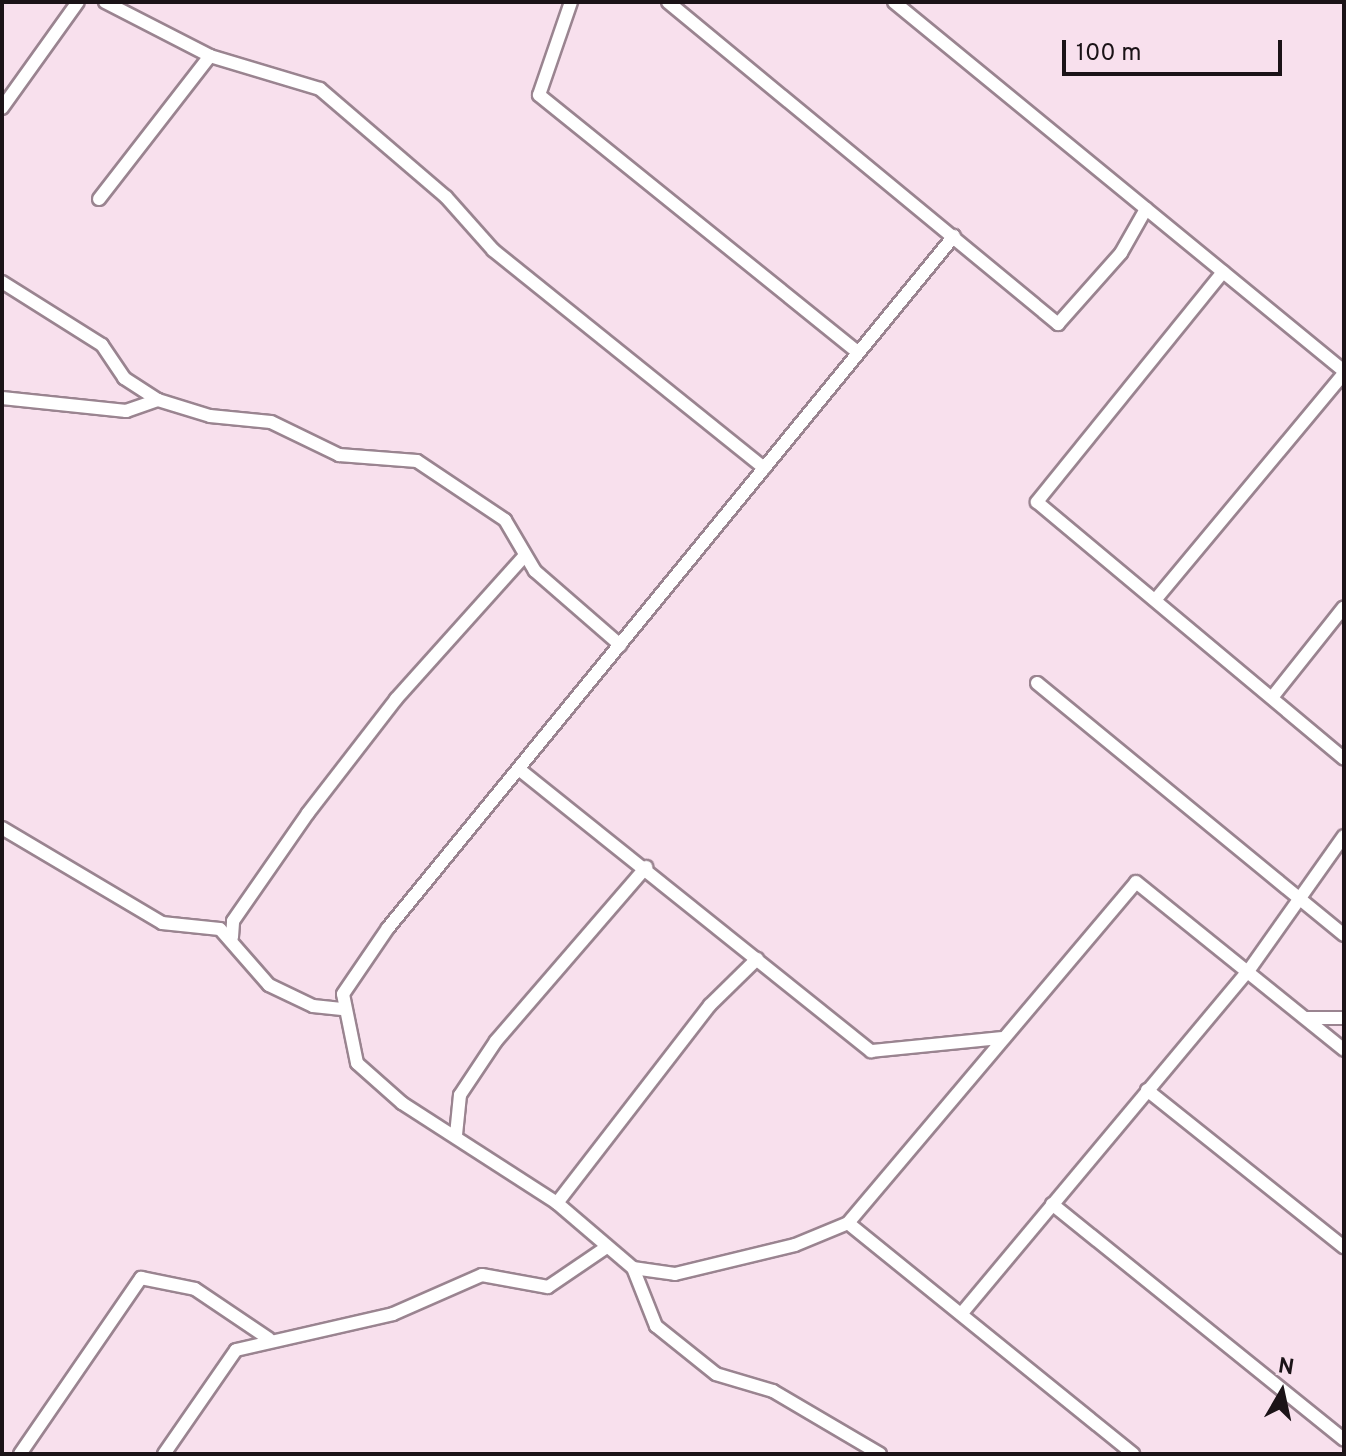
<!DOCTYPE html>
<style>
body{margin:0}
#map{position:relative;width:1346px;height:1456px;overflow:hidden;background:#f8e0ed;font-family:Overpass,sans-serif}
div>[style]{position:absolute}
.roads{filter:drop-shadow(2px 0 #9a8490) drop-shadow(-2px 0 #9a8490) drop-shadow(0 2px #9a8490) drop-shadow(0 -2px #9a8490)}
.street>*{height:12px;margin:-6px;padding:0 6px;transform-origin:6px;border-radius:6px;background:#fff}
span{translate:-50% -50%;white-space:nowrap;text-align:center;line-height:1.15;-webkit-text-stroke:6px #f8e0ed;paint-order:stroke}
.frame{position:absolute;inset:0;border:4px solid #1b1317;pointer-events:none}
.north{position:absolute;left:1242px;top:1352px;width:80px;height:80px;-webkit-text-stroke:6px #f8e0ed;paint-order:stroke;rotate:9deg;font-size:22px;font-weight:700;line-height:32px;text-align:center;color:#1b1317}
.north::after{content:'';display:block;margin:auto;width:28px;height:36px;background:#1b1317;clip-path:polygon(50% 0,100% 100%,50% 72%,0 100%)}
.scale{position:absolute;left:1062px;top:40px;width:220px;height:36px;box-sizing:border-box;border:4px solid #1b1317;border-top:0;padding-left:10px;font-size:24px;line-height:28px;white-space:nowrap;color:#1b1317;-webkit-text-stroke:6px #f8e0ed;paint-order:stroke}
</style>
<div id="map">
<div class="roads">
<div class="street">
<i style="left:105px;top:2px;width:118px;rotate:27.2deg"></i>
<i style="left:210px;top:56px;width:115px;rotate:16.7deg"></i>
<i style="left:320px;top:89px;width:166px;rotate:40.6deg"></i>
<i style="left:446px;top:197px;width:71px;rotate:48.4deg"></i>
<i style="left:493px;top:250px;width:348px;rotate:38.8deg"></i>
<i style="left:571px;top:2px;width:98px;rotate:109deg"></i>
<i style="left:539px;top:95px;width:410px;rotate:38.9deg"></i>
<i style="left:668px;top:2px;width:506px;rotate:39.54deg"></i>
<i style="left:1058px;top:324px;width:95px;rotate:-48.4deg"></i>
<i style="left:1121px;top:253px;width:51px;rotate:-60.4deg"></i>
<i style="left:894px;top:2px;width:582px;rotate:39.35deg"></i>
<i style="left:2px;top:108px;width:130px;rotate:-54.4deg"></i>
<i style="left:99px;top:199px;width:181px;rotate:-52.2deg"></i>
<i style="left:1223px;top:272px;width:296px;rotate:129deg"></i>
<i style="left:1037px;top:502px;width:400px;rotate:39.9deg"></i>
<i style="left:2px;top:282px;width:118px;rotate:32.2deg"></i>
<i style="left:102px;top:345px;width:40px;rotate:56deg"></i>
<i style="left:124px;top:378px;width:40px;rotate:32.9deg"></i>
<i style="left:2px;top:398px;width:125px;rotate:6deg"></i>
<i style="left:126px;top:411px;width:34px;rotate:-19deg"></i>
<i style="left:158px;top:400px;width:54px;rotate:17.1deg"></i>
<i style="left:210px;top:416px;width:61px;rotate:5.6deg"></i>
<i style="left:271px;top:422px;width:76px;rotate:25.9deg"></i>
<i style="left:339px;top:455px;width:78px;rotate:4.4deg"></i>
<i style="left:417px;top:461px;width:106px;rotate:33.8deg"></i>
<i style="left:505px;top:520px;width:59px;rotate:59.5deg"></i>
<i style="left:535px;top:571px;width:113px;rotate:41deg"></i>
<i style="left:1156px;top:599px;width:294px;rotate:-50.2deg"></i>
<i style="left:1037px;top:683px;width:397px;rotate:39.4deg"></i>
<i style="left:1274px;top:695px;width:112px;rotate:-51.5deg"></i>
<i style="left:520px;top:770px;width:450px;rotate:38.7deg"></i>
<i style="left:871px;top:1051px;width:131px;rotate:-5.7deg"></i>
<i style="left:2px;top:828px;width:186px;rotate:30.7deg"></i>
<i style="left:162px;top:923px;width:58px;rotate:5.9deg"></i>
<i style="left:220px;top:929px;width:74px;rotate:48.8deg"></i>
<i style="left:269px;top:985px;width:49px;rotate:25.5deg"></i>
<i style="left:313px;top:1006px;width:29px;rotate:6deg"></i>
<i style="left:232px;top:937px;width:16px;rotate:-86deg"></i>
<i style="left:233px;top:921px;width:131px;rotate:-55.2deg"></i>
<i style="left:308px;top:813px;width:144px;rotate:-52.3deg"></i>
<i style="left:396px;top:699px;width:193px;rotate:-48.1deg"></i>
<i style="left:1306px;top:1018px;width:38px"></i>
<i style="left:1147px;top:1090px;width:252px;rotate:38.6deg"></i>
<i style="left:456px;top:1135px;width:40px;rotate:-84.3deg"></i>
<i style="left:460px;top:1095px;width:65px;rotate:-56.3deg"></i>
<i style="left:496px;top:1041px;width:230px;rotate:-49.2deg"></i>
<i style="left:557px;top:1203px;width:250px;rotate:-52.3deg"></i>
<i style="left:710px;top:1005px;width:66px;rotate:-44.4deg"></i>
<i style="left:1052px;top:1204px;width:375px;rotate:38.9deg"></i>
<i style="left:848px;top:1223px;width:367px;rotate:39deg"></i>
<i style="left:633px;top:1268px;width:42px;rotate:8.1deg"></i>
<i style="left:675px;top:1274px;width:123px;rotate:-13.6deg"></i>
<i style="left:795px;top:1245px;width:57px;rotate:-22.5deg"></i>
<i style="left:848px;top:1223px;width:446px;rotate:-49.8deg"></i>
<i style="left:1136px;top:882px;width:267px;rotate:38.9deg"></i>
<i style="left:962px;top:1313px;width:447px;rotate:-50.1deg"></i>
<i style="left:1249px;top:970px;width:164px;rotate:-54.7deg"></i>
<i style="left:20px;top:1454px;width:214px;rotate:-55.5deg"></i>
<i style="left:141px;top:1278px;width:55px;rotate:11.5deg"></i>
<i style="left:195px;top:1289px;width:89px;rotate:34deg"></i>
<i style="left:164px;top:1454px;width:126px;rotate:-55.3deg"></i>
<i style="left:236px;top:1350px;width:161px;rotate:-12.9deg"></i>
<i style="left:393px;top:1314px;width:97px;rotate:-23.7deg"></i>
<i style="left:482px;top:1275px;width:67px;rotate:10.3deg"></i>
<i style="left:548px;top:1287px;width:68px;rotate:-34.2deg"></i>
<i style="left:880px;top:1454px;width:124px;rotate:-149.5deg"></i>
<i style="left:773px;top:1391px;width:59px;rotate:-163.4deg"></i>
<i style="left:716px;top:1374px;width:77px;rotate:-141.3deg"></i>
<i style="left:656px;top:1326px;width:62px;rotate:-111.6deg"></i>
<i style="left:633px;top:1268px;width:100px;rotate:-139.5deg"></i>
<i style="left:557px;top:1203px;width:184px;rotate:-147.2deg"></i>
<i style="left:402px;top:1103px;width:60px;rotate:-138.4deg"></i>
<i style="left:357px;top:1063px;width:70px;rotate:-101.5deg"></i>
<i style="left:343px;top:994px;width:80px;rotate:-55.7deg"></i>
<i style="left:388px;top:928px;width:894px;rotate:-50.72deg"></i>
</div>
</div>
<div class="frame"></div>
<div class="north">N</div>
<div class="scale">100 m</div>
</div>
